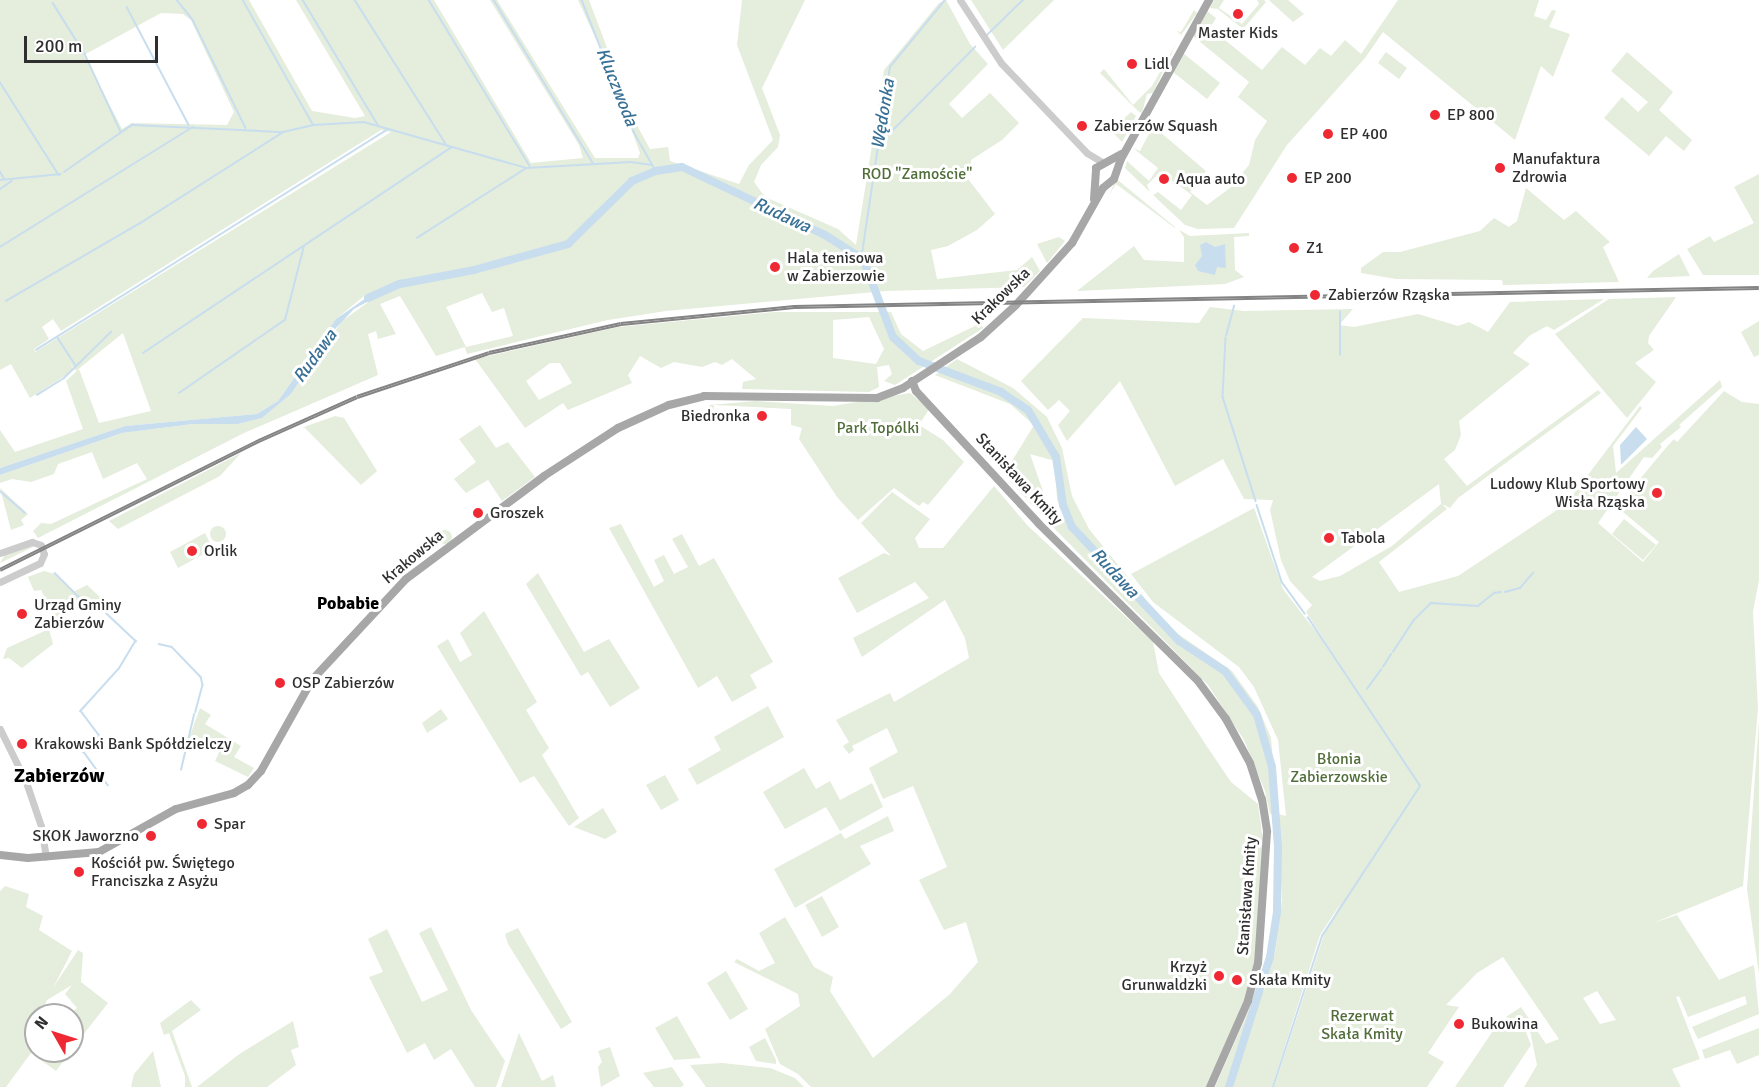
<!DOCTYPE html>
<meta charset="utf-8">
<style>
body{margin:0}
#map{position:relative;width:1759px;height:1087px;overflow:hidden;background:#fff;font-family:Signika,sans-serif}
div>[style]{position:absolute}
.green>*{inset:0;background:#e5eddc}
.round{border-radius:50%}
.water>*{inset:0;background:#c8deee}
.stream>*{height:1.5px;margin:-0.75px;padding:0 0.75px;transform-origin:0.75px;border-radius:0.75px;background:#c8deee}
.river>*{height:8px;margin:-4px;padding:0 4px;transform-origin:4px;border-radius:4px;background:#c8deee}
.minor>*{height:7px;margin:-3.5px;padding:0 3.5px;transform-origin:3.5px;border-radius:3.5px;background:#ccc}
.major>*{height:8px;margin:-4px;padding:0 4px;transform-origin:4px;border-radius:4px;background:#a7a7a7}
.rail>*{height:4px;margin-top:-2px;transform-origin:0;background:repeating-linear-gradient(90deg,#fff 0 4.5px,#848484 0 9px);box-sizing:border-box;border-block:2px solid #848484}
.dots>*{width:16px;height:16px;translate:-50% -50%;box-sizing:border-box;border:3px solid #fff;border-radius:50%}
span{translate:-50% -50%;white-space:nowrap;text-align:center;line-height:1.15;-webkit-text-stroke:6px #fff;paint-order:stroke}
.poi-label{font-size:16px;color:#2f2f2f}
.left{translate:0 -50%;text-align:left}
.right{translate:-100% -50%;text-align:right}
.park-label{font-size:16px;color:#516e3a}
.street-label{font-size:16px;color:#2f2f2f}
.water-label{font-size:18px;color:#387096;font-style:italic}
.neighbourhood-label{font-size:18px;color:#000;font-weight:700}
.quarter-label{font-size:20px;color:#000;font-weight:700}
.north{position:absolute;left:24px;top:1003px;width:60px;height:60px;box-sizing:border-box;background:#fff;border:2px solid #acacac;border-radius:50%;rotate:309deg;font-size:16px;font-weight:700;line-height:24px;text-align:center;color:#2f2f2f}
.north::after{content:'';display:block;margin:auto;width:21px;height:27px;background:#ef2934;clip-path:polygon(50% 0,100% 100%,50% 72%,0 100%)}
.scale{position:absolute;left:24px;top:36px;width:134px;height:27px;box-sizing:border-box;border:3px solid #2f2f2f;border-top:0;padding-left:8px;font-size:18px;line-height:21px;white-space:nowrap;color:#2f2f2f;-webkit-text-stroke:4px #fff;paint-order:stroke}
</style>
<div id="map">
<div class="green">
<i style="clip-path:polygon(evenodd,0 0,249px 0,312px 111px,355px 118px,365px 116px,296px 0,434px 0,531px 163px,583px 158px,579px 145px,490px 0,497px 0,595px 158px,638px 158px,640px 153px,607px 63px,578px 0,589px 0,635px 122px,650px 149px,668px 147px,670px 161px,739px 184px,749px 165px,773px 140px,737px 45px,742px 0,805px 0,762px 88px,780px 135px,778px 147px,761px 165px,754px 182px,765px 197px,838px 229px,856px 245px,884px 70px,939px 3px,946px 0,970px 44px,988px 64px,949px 104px,962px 118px,990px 93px,1019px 123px,1002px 140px,971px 160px,971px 170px,965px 175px,995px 214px,977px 230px,948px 246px,931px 250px,937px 279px,1017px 270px,1032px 257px,1040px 271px,1024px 287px,886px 291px,666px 311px,608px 320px,467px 354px,465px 347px,436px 356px,400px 296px,380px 304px,396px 334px,378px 339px,376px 331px,368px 334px,378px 375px,244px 433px,38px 538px,33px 531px,41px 523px,51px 524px,147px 479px,137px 463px,103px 479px,92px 452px,58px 464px,54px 474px,31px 482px,12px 479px,0 483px,0 475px,122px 433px,193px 424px,238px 424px,262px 418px,291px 394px,342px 321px,378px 295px,375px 291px,364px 296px,336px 319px,278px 401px,257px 414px,125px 426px,0 468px,0 430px,15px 452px,83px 429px,66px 381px,79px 369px,99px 423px,151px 411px,123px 333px,76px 371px,70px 364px,74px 370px,30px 398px,11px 364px,0 370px,0 0,161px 13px,183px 14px,191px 20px,234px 112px,227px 125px,132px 123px,122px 129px,84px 55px,161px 13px,0 0,381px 130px,391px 132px,35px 352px,34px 349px,49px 339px,42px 327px,53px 319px,61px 331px,381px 130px,0 0,482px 293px,492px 312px,504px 308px,513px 336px,466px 347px,446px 307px,482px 293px)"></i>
<i style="clip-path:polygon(971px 0,1054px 0,1003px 50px)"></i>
<i style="clip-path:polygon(1214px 0,1224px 0,1219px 8px,1242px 24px,1259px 4px,1257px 0,1264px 0,1277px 12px,1266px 2px,1243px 29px,1218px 9px,1210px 8px)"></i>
<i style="clip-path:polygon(1269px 0,1288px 0,1304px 14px,1293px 22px)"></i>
<i style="clip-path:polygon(1398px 0,1539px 0,1534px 16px,1546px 20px,1552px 10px,1556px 11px,1549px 27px,1570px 34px,1553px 77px,1541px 66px,1515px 140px,1383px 32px,1365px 58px,1287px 145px,1234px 228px,1198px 229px,1185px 225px,1153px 195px,1158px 192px,1181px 210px,1192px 195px,1160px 172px,1147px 185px,1150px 192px,1125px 168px,1127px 161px,1149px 181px,1158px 168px,1133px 148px,1140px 151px,1153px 126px,1206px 171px,1190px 192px,1207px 205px,1230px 188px,1249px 165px,1255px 140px,1267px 121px,1238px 97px,1249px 82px,1193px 36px,1207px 11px,1216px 18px,1210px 28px,1262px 70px,1282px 47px,1305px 65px,1320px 48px,1331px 56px,1345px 40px,1361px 54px)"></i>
<i style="clip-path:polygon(1194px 10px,1197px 13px,1181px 35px,1177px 31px,1181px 32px)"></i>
<i style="clip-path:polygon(1176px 44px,1153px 93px,1147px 94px,1142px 113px,1139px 112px,1100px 73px,1104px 69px,1133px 105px,1152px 86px)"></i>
<i style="clip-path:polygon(1386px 52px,1407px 68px,1399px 79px,1378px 63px)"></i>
<i style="clip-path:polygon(1627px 52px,1673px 92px,1659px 110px,1692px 140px,1684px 151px,1666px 136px,1649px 156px,1604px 118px,1622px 97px,1638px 112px,1648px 102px,1611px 71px)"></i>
<i style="clip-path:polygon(1183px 53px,1220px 83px,1207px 99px,1173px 72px)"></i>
<i style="clip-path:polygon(1131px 112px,1136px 116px,1122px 142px,1107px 126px,1117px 125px)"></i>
<i style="clip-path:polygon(1759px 174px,1759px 275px,1703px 275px,1687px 249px,1710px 236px,1714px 242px,1754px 223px,1734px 187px)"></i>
<i style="clip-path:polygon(1119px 181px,1175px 227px,1175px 228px,1116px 184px,1109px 195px,1115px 182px)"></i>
<i style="clip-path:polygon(1526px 188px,1564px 220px,1576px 211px,1610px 242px,1603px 247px,1619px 282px,1503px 285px,1502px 280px,1396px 279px,1361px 273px,1361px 268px,1383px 252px,1400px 252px,1480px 231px,1494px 218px,1509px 227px,1517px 221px)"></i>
<i style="clip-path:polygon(1179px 230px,1190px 236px,1249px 233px,1249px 239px,1249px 236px,1234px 237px,1235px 270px,1244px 277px,1225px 284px,1077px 291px,1134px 246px,1144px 260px,1184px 262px,1184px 237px)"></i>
<i style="clip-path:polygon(1059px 237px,1065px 241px,1047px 263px,1037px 244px)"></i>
<i style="clip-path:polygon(1679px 254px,1690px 276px,1647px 278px,1653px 271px)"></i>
<i style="clip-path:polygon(1676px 297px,1649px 336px,1648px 343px,1654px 350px,1635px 363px,1656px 382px,1627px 418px,1555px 334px,1609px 299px)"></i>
<i style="clip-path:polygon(evenodd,1604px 299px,1554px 330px,1547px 326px,1529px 336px,1513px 353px,1530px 364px,1459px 421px,1461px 435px,1455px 450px,1444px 459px,1467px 486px,1598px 390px,1601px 393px,1458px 498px,1450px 508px,1442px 504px,1447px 509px,1379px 562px,1399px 592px,1458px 576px,1566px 504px,1640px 406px,1642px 408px,1613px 446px,1616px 473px,1720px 380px,1722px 387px,1679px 425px,1681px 427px,1660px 444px,1662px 447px,1652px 458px,1644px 457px,1598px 523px,1643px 562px,1659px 542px,1617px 507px,1664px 450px,1674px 439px,1677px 442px,1724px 391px,1742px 402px,1759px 404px,1759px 580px,1753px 612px,1758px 708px,1743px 886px,1653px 923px,1677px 915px,1719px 980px,1754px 965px,1759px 1014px,1698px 1039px,1692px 1027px,1747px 1004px,1745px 996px,1688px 1017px,1679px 996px,1676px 997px,1700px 1059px,1672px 1069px,1681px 1087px,1524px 1087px,1537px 1065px,1530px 1031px,1523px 1023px,1506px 1017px,1521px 1007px,1546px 1044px,1559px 1039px,1503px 957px,1477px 973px,1446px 1005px,1459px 1007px,1428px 1053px,1444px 1062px,1427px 1087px,1274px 1087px,1325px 932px,1341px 903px,1320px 935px,1272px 1087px,1215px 1087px,1258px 989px,1264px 991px,1275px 953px,1282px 900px,1278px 815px,1270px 814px,1265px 791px,1244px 740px,1208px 685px,1052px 526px,1065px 518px,1057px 500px,1055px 461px,1030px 454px,1044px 494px,1033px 506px,1004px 474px,1034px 425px,1010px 404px,935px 375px,957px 359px,1013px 388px,1047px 417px,1062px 448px,1072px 496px,1089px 529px,1168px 627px,1232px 671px,1258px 707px,1271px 738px,1278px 814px,1286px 816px,1278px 740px,1254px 687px,1239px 667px,1153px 602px,1131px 574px,1254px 508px,1283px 589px,1320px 637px,1419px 785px,1306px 612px,1312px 605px,1290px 581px,1281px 560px,1270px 510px,1273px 500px,1244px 499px,1223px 459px,1175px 486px,1120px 381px,1067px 441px,1058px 425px,1070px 411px,1059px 400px,1048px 410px,1021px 381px,1083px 318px,1199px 323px,1210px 307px,1244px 311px,1353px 309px,1339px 325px,1354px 327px,1418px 314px,1458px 326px,1469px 322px,1488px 332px,1510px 302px,1604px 299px,1439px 484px,1441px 504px,1392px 546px,1340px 576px,1320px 581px,1312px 577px,1439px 484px,1604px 299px,1597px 991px,1616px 1020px,1600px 1024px,1583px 998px,1597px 991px)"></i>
<i style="clip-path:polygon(evenodd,774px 312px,891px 312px,901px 334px,923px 351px,981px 323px,983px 328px,895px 385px,884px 381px,892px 374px,889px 365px,877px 367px,879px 387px,869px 392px,742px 389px,743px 382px,756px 379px,732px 359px,722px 365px,715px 362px,702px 367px,674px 362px,661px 368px,640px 356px,628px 375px,632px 383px,568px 410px,563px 403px,525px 428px,475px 359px,618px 327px,774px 312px,869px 317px,884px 349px,876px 364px,833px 358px,833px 320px,869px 317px,774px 312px,550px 363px,560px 363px,572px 383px,539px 400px,526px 381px,550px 363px)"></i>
<i style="clip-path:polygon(1759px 321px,1759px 355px,1754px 357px,1741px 332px)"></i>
<i style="clip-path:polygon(910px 393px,929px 409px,919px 425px,943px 440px,964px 462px,928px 505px,923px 502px,919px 506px,894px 488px,858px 520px,837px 497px,799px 439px,802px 428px,791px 425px,791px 409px,714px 405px,713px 411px,709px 405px,756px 401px,833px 406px)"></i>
<i style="clip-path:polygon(335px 416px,344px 418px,377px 471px,361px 485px,304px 427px)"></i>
<i style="clip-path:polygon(480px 425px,496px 448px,508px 442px,535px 477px,502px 501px,488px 480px,466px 493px,454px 479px,476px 462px,459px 439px)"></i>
<i style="clip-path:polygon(241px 453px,220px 476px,118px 529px,109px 521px)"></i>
<i style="clip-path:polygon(994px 486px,1028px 526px,1153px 642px,1159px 673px,1208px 748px,1231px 782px,1258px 804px,1264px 848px,1253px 983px,1206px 1087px,811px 1087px,798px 1074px,780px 1064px,765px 1029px,800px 1006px,798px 994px,734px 962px,737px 959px,759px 971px,775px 963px,759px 933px,785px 917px,814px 967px,833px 977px,830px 991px,873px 1058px,950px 994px,978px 962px,966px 922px,944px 930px,919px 880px,947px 867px,913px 786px,883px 799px,869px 768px,898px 752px,887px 728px,852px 746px,854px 750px,849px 754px,843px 746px,849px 742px,836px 720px,890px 693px,894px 702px,969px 658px,965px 638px,945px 600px,862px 657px,853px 638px,929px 598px,915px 582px,857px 613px,838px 578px,884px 553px,891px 556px,861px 523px,892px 492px,930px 519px,915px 538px,919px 548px,943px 548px)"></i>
<i style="clip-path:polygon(0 488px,28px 514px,21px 520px,24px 525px,11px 530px)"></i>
<i style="clip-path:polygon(1624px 519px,1656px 545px,1643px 560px,1612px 534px)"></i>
<i style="clip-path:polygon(621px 524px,654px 587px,664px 581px,654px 560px,664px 555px,674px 574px,688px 567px,672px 539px,682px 534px,699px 566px,714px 558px,773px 662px,750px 675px,757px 688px,732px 702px,717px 676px,698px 688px,609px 528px)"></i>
<i class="round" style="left:210px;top:526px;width:16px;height:16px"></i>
<i class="round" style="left:438px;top:530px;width:14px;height:14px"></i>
<i style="clip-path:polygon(205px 533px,213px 549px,178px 568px,170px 552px)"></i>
<i style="clip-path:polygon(29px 546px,35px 546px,0 563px,6px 553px)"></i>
<i style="clip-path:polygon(44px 571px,55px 574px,73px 592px,87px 585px,102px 599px,102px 606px,80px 602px,53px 627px,57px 620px,41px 590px,34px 591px,28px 577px,0 587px)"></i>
<i style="clip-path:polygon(538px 573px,584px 652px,609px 639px,640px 688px,610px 707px,588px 672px,581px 676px,526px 584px)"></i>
<i style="clip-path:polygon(484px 611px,537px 702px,526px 710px,549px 748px,542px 755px,579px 818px,569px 826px,534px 776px,520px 783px,437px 646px,448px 639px,460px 662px,472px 655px,460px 633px)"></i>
<i style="clip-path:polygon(49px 629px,53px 644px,22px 668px,9px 658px,3px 659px,7px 648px)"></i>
<i style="clip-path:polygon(768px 706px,784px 737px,697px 785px,688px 769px,721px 750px,714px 737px)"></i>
<i style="clip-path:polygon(200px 708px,211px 715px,205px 724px,241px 746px,234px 757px,254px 768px,248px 777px,215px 761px,221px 748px,209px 740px,203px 751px,188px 741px)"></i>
<i style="clip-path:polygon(441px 709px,448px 719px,427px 733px,422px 723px)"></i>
<i style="clip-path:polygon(1759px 721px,1759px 974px,1747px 889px)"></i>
<i style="clip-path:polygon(804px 768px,816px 789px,830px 781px,840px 800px,872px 783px,883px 807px,840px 831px,826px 807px,785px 829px,763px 792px)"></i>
<i style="clip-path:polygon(665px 775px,679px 800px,661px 810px,646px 785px)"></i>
<i style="clip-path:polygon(603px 808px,617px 832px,605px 839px,574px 827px)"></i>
<i style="clip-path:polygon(888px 816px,894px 831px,860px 846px,871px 864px,795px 908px,774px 869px,841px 833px,845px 839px)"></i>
<i style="clip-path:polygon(5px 886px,29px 894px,26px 907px,43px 916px,39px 930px,72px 951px,53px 988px,78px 950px,83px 953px,81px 982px,108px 1003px,72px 1049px,72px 1015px,69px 1015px,77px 1008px,65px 994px,72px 985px,47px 1000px,40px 1015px,36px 1015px,36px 1051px,71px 1051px,56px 1071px,31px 1053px,6px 1087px,0 1087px,0 891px)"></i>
<i style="clip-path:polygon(822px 896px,839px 927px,822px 937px,805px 905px)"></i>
<i style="clip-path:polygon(431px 927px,471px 1010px,505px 1061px,496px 1087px,475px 1087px,451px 1049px,434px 1060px,425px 1043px,407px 1053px,369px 977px,383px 972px,368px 939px,387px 929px,422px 1002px,448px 990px,419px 933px)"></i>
<i style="clip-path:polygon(518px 928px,572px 1022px,561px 1029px,508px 944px,505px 934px)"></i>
<i style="clip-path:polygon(726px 971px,748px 1009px,730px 1020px,707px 983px)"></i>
<i style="clip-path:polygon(191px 1000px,201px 1010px,172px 1031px,192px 1087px,185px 1087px,185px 1076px,169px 1033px,164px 1035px,160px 1023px)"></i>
<i style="clip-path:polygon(677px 1016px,701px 1058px,674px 1060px,655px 1028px)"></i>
<i style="clip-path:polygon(1501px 1019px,1524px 1027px,1531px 1045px,1503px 1087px,1455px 1087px)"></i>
<i style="clip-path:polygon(293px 1021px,299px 1047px,291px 1050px,296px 1065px,267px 1087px,197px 1087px,238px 1055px)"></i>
<i style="clip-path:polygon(1759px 1028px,1759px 1055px,1737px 1064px,1730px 1050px,1705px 1059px,1702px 1050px)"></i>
<i style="clip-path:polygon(519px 1033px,542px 1081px,553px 1075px,556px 1087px,501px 1087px)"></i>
<i style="clip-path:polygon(765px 1038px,776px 1060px,776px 1064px,756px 1061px,749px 1047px)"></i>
<i style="clip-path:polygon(610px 1047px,620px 1076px,601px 1087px,598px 1067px,602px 1062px,598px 1051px)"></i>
<i style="clip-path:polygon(153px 1051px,161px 1087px,131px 1087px,134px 1074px)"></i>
<i style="clip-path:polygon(722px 1063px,770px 1068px,795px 1078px,804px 1087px,706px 1087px,690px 1065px)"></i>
<i style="clip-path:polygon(672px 1067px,684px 1085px,681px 1087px,654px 1087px,643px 1073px)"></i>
</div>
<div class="water">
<i style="clip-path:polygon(1206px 242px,1215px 247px,1225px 244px,1226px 268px,1217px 267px,1215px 275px,1198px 271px,1195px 265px,1202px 256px,1200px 245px)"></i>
<i style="clip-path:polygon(376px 291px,378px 296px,354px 309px,336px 328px,291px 394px,262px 418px,238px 424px,193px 424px,122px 433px,0 475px,0 468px,125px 426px,257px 414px,278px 401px,336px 319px)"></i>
<i style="clip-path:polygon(1636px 427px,1647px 439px,1621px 465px,1620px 445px)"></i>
</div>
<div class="stream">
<i style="left:177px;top:0;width:26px;rotate:51deg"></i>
<i style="left:193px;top:20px;width:120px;rotate:63.9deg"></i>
<i style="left:243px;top:0;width:142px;rotate:60.6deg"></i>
<i style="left:303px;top:0;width:146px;rotate:59deg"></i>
<i style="left:355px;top:0;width:170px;rotate:57.7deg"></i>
<i style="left:429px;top:0;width:194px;rotate:58.7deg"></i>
<i style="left:494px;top:0;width:191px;rotate:58.7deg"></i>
<i style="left:582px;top:0;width:142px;rotate:68.5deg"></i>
<i style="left:634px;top:132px;width:45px;rotate:60.6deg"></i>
<i style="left:53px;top:3px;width:60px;rotate:57.9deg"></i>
<i style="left:85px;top:54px;width:86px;rotate:65.2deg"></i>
<i style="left:127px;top:7px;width:133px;rotate:62.3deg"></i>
<i style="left:987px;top:35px;width:50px;rotate:-44.2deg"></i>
<i style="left:0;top:82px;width:110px;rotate:57.6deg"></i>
<i style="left:885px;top:138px;width:128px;rotate:-45.3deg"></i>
<i style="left:0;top:171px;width:8px;rotate:60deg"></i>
<i style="left:64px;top:172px;width:83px;rotate:-34.7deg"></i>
<i style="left:132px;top:125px;width:151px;rotate:2.7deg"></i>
<i style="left:283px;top:132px;width:32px;rotate:-13deg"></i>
<i style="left:314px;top:125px;width:50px;rotate:-3.4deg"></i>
<i style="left:364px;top:122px;width:169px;rotate:15.8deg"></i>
<i style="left:527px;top:168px;width:104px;rotate:-3.3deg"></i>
<i style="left:631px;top:162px;width:21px;rotate:8deg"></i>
<i style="left:0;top:180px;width:61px;rotate:-5.6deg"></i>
<i style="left:0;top:189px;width:14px;rotate:-34deg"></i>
<i style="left:417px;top:238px;width:128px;rotate:-32.6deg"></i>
<i style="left:0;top:247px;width:227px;rotate:-31.9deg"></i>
<i style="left:863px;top:247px;width:182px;rotate:-81.5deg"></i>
<i style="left:890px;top:67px;width:87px;rotate:-50.6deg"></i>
<i style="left:860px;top:256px;width:8px;rotate:-67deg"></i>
<i style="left:6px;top:301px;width:154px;rotate:-30.1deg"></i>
<i style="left:139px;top:224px;width:169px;rotate:-32.5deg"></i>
<i style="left:1226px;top:336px;width:31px;rotate:-75deg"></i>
<i style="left:58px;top:338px;width:33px;rotate:57deg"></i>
<i style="left:1226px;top:338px;width:59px;rotate:92.9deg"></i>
<i style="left:1223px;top:397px;width:109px;rotate:72.4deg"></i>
<i style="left:36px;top:350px;width:416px;rotate:-32.1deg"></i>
<i style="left:143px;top:353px;width:371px;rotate:-33.7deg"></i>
<i style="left:1340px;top:355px;width:43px;rotate:-90deg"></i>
<i style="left:179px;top:393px;width:129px;rotate:-34.6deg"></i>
<i style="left:285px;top:320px;width:76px;rotate:-75.6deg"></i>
<i style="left:37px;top:395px;width:32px;rotate:-32deg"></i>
<i style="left:64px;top:378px;width:66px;rotate:-44.4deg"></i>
<i style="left:0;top:491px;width:33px;rotate:41deg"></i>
<i style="left:1257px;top:505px;width:81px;rotate:72deg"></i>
<i style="left:1282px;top:582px;width:39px;rotate:54deg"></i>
<i style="left:55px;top:573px;width:47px;rotate:45deg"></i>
<i style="left:88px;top:606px;width:14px;rotate:12deg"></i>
<i style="left:102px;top:609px;width:47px;rotate:43.3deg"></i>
<i style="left:136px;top:641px;width:33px;rotate:121deg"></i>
<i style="left:119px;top:669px;width:57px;rotate:132.1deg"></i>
<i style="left:81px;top:711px;width:31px;rotate:53deg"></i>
<i style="left:100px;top:736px;width:23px;rotate:135deg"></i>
<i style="left:84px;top:752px;width:41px;rotate:54deg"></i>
<i style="left:1505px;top:592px;width:16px;rotate:-15deg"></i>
<i style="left:1520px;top:588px;width:20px;rotate:-49deg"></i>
<i style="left:159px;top:644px;width:13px;rotate:13deg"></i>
<i style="left:172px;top:647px;width:42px;rotate:46deg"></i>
<i style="left:201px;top:677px;width:8px;rotate:76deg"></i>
<i style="left:203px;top:685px;width:28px;rotate:105deg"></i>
<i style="left:1393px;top:652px;width:38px;rotate:-57deg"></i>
<i style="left:1414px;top:620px;width:24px;rotate:-45deg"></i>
<i style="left:1431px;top:603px;width:47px;rotate:3.7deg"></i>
<i style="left:1478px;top:606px;width:21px;rotate:-39deg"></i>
<i style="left:1494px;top:593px;width:7px;rotate:-8deg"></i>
<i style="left:1383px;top:667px;width:15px;rotate:-58deg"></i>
<i style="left:1367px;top:689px;width:24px;rotate:-54deg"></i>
<i style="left:181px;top:770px;width:57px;rotate:-76.7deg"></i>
<i style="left:1273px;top:1087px;width:159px;rotate:-72deg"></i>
<i style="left:1322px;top:936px;width:179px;rotate:-56.8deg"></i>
<i style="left:1420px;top:786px;width:202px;rotate:-123.7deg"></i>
</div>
<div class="river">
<i style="left:368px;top:298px;width:35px;rotate:-24deg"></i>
<i style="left:400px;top:284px;width:75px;rotate:-10.7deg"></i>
<i style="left:474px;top:270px;width:98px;rotate:-15.5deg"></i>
<i style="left:568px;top:244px;width:90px;rotate:-44.5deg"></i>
<i style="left:632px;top:181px;width:26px;rotate:-23deg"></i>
<i style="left:656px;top:171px;width:26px;rotate:-9deg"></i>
<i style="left:682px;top:167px;width:158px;rotate:25.4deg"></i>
<i style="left:825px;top:235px;width:45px;rotate:32.3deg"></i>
<i style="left:863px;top:259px;width:84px;rotate:69deg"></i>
<i style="left:893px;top:337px;width:35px;rotate:43deg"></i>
<i style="left:919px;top:361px;width:88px;rotate:20.7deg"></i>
<i style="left:1001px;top:392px;width:32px;rotate:34deg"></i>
<i style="left:1028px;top:410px;width:55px;rotate:59.2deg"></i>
<i style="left:1056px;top:457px;width:49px;rotate:81.7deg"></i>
<i style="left:1063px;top:505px;width:24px;rotate:68deg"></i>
<i style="left:1072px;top:527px;width:156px;rotate:46.8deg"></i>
<i style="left:1179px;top:641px;width:55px;rotate:33.1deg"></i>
<i style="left:1225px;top:671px;width:54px;rotate:54deg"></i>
<i style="left:1257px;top:715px;width:54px;rotate:73.9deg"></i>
<i style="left:1272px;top:767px;width:79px;rotate:85.7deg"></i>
<i style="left:1278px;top:846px;width:66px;rotate:90.9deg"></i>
<i style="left:1277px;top:912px;width:46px;rotate:98.8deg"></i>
<i style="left:1270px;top:957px;width:136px;rotate:107.5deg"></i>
</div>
<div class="minor">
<i style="left:960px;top:0;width:75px;rotate:56.9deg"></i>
<i style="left:1001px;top:63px;width:124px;rotate:46.3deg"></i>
<i style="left:1087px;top:153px;width:17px;rotate:31deg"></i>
<i style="left:0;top:553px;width:34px;rotate:-19deg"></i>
<i style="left:32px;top:542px;width:9px;rotate:18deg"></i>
<i style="left:41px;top:545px;width:9px;rotate:72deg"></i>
<i style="left:44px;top:554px;width:10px;rotate:114deg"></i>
<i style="left:40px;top:563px;width:44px;rotate:154.6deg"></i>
<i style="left:0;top:729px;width:59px;rotate:63.9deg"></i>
<i style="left:26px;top:782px;width:46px;rotate:71.2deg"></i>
<i style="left:41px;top:826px;width:31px;rotate:81deg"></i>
</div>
<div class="major">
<i style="left:1094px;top:199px;width:31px;rotate:-86deg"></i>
<i style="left:1096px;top:168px;width:29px;rotate:-29deg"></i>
<i style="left:912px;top:381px;width:11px;rotate:68deg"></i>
<i style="left:916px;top:391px;width:181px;rotate:47.2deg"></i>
<i style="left:1039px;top:524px;width:223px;rotate:44.6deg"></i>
<i style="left:1198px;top:681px;width:47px;rotate:53.6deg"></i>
<i style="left:1226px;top:719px;width:50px;rotate:61.4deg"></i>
<i style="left:1250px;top:763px;width:38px;rotate:72deg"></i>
<i style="left:1262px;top:799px;width:33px;rotate:81deg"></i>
<i style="left:1267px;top:832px;width:131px;rotate:93.9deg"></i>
<i style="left:1258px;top:963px;width:39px;rotate:105deg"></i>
<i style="left:1248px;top:1001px;width:94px;rotate:113.8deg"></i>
<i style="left:0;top:855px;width:28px;rotate:6deg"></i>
<i style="left:28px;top:858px;width:71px;rotate:-4.8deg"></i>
<i style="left:99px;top:852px;width:88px;rotate:-29.2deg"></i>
<i style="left:176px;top:809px;width:60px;rotate:-15.4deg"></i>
<i style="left:234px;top:793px;width:16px;rotate:-30deg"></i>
<i style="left:248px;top:785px;width:19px;rotate:-47deg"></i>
<i style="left:261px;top:771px;width:104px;rotate:-60.7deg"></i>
<i style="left:312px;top:680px;width:138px;rotate:-47.1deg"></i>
<i style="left:406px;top:579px;width:172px;rotate:-36.7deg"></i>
<i style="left:544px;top:476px;width:88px;rotate:-33deg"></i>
<i style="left:618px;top:428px;width:56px;rotate:-24.3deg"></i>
<i style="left:669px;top:405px;width:36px;rotate:-14deg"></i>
<i style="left:704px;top:396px;width:173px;rotate:0.7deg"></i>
<i style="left:877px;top:398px;width:28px;rotate:-21deg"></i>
<i style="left:903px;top:388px;width:93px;rotate:-33.2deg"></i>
<i style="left:981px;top:337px;width:47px;rotate:-42.4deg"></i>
<i style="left:1016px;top:305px;width:84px;rotate:-47.9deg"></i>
<i style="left:1072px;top:243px;width:63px;rotate:-60.6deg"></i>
<i style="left:1103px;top:188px;width:14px;rotate:-39deg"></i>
<i style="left:1114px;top:179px;width:21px;rotate:-71deg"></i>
<i style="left:1121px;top:159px;width:182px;rotate:-61deg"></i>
</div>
<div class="rail">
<i style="left:0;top:570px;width:292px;rotate:-26.5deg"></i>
<i style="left:261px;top:440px;width:105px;rotate:-24.1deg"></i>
<i style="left:357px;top:397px;width:139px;rotate:-18.4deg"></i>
<i style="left:489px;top:353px;width:135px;rotate:-12.4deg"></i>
<i style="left:621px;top:324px;width:174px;rotate:-5.6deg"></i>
<i style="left:794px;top:307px;width:965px;rotate:-1.13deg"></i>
</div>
<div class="dots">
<i style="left:1238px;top:14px;background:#ef2934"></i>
<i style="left:1132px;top:64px;background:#ef2934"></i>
<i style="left:1435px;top:115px;background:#ef2934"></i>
<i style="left:1082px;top:126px;background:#ef2934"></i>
<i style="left:1328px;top:134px;background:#ef2934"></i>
<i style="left:1500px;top:168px;background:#ef2934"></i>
<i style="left:1292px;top:178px;background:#ef2934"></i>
<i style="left:1164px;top:179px;background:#ef2934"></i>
<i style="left:1294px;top:248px;background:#ef2934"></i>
<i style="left:775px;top:267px;background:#ef2934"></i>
<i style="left:1315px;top:295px;background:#ef2934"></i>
<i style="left:762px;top:416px;background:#ef2934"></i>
<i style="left:1657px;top:493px;background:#ef2934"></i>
<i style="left:478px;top:513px;background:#ef2934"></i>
<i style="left:1329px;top:538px;background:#ef2934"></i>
<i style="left:192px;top:551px;background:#ef2934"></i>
<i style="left:22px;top:614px;background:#ef2934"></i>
<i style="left:280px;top:683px;background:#ef2934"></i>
<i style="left:22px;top:744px;background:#ef2934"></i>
<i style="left:202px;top:824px;background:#ef2934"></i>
<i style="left:151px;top:836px;background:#ef2934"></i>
<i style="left:79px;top:872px;background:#ef2934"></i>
<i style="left:1219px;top:976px;background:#ef2934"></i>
<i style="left:1237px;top:980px;background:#ef2934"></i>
<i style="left:1459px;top:1024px;background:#ef2934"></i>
</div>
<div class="poi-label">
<span style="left:1238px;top:33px">Master Kids</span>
<span class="left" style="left:1144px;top:64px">Lidl</span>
<span class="left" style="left:1447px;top:115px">EP 800</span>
<span class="left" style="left:1094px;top:126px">Zabierzów Squash</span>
<span class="left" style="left:1340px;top:134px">EP 400</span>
<span class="left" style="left:1512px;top:168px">Manufaktura<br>Zdrowia</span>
<span class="left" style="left:1304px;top:178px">EP 200</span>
<span class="left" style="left:1176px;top:179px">Aqua auto</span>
<span class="left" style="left:1306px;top:248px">Z1</span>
<span class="left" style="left:787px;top:267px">Hala tenisowa<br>w Zabierzowie</span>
<span class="left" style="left:1328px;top:295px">Zabierzów Rząska</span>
<span class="right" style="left:750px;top:416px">Biedronka</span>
<span class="right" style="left:1645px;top:493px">Ludowy Klub Sportowy<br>Wisła Rząska</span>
<span class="left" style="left:490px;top:513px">Groszek</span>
<span class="left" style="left:1341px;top:538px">Tabola</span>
<span class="left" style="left:204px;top:551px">Orlik</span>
<span class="left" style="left:34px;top:614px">Urząd Gminy<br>Zabierzów</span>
<span class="left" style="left:292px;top:683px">OSP Zabierzów</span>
<span class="left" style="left:34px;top:744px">Krakowski Bank Spółdzielczy</span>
<span class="left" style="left:214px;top:824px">Spar</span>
<span class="right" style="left:139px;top:836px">SKOK Jaworzno</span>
<span class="left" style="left:91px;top:872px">Kościół pw. Świętego<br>Franciszka z Asyżu</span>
<span class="right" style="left:1207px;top:976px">Krzyż<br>Grunwaldzki</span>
<span class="left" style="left:1249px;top:980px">Skała Kmity</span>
<span class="left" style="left:1471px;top:1024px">Bukowina</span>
</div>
<div class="park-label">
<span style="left:917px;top:174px">ROD "Zamoście"</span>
<span style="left:878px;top:428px">Park Topólki</span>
<span style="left:1339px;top:768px">Błonia<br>Zabierzowskie</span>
<span style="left:1362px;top:1025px">Rezerwat<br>Skała Kmity</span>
</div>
<div class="street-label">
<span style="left:1001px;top:296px;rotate:-44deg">Krakowska</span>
<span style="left:1019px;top:479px;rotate:47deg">Stanisława Kmity</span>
<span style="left:413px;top:557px;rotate:-40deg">Krakowska</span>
<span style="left:1247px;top:896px;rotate:-86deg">Stanisława Kmity</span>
</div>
<div class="water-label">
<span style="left:617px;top:87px;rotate:68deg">Kluczwoda</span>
<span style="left:883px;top:114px;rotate:-81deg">Wędonka</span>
<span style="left:782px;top:215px;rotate:25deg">Rudawa</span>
<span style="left:315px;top:356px;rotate:-54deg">Rudawa</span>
<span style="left:1115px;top:573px;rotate:47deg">Rudawa</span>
</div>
<div class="neighbourhood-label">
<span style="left:348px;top:603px">Pobabie</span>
</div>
<div class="quarter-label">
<span style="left:59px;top:775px">Zabierzów</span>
</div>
<div class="north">N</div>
<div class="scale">200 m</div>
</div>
